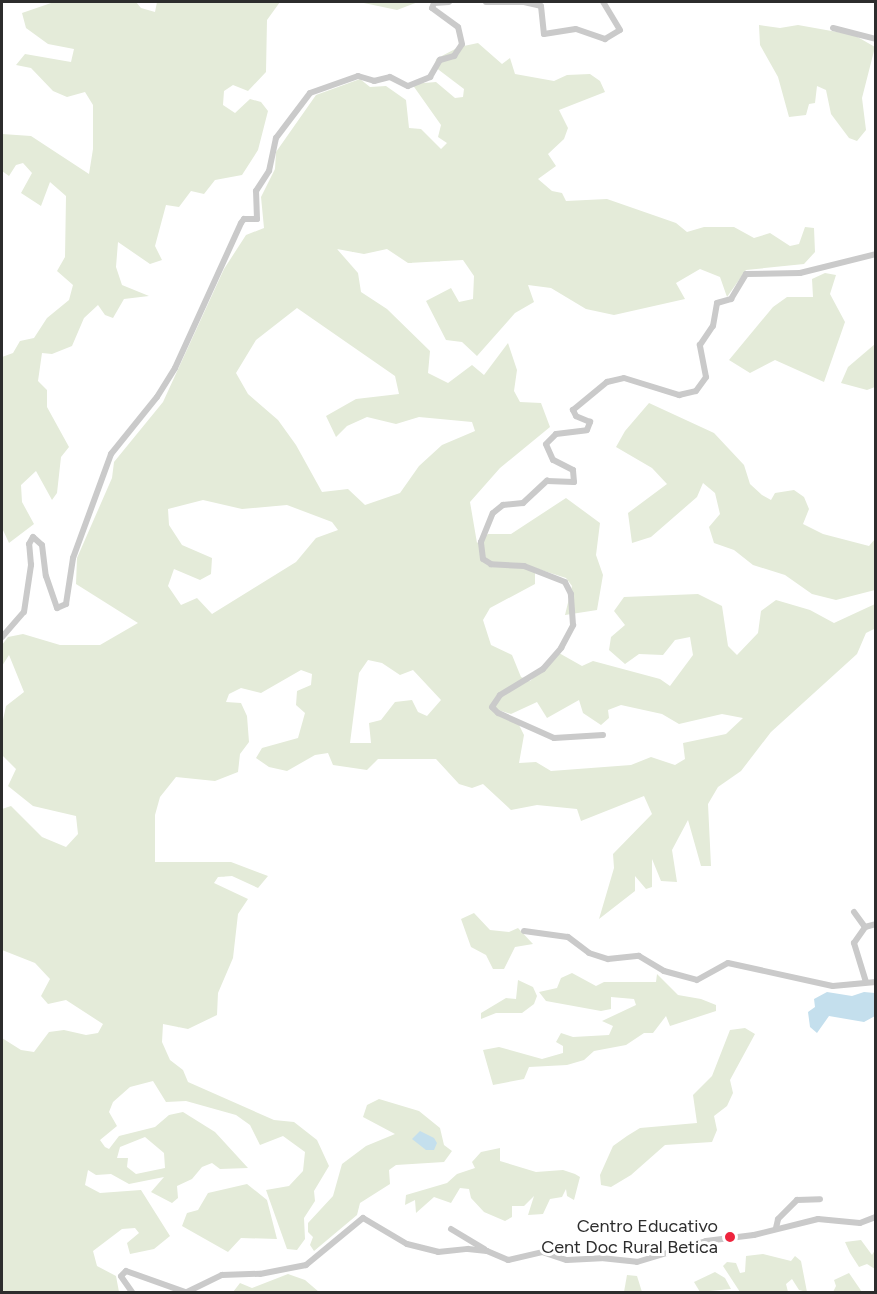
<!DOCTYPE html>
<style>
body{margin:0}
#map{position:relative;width:877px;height:1294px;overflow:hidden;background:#fff;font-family:Figtree,sans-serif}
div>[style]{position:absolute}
.green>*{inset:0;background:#e4ebd9}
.water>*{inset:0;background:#c4dfed}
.minor>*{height:6px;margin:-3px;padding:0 3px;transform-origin:3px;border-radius:3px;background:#cacaca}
.dots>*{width:16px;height:16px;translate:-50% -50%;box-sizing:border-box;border:3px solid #fff;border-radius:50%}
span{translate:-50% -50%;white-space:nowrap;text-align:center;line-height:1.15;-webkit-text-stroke:6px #fff;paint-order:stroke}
.poi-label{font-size:18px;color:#2d2d2d}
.right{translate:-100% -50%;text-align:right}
.frame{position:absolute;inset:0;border:3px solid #2d2d2d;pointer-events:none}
</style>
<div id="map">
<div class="green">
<i style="clip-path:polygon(54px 2px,136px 2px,141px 8px,155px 12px,157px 2px,280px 2px,267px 20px,266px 72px,248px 91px,233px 85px,224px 91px,223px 105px,235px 113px,250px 99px,261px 102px,268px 111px,258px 150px,242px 175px,215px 180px,204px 194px,191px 191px,179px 207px,166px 205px,155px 246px,162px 260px,150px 264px,118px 242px,116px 267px,122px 285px,149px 296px,124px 299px,113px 318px,105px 315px,98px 305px,84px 318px,72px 346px,52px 354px,42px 353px,38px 381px,47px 390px,47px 407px,69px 447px,61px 457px,57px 493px,52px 500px,36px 471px,21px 485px,22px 502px,34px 524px,9px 543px,2px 528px,2px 357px,13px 353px,20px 341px,34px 338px,47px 318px,69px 300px,73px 285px,57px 271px,65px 257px,66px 196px,50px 182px,41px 206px,21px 193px,32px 173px,23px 163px,16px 165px,9px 176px,2px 171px,2px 134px,31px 136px,89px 174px,93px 149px,93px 105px,85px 92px,67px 97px,53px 91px,31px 68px,16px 65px,25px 54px,71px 62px,74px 49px,48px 44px,26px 28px,22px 13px)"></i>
<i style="clip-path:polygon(359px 2px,418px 2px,397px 10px)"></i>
<i style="clip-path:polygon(759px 25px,780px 28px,798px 25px,854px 35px,875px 47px,862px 98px,866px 130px,857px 141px,849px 138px,831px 114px,826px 90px,817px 86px,815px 103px,809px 104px,806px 115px,789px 117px,778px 77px,760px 45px)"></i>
<i style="clip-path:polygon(evenodd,478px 43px,502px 64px,510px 58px,515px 74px,554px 81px,567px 75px,590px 74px,600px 81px,605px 92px,559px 110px,568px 128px,564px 139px,548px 154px,556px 166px,538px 179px,552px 191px,562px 193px,566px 201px,607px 199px,676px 223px,687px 232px,704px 227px,734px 227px,754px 238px,770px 233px,790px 246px,799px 244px,805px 227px,814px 228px,815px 252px,804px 264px,746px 270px,727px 297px,720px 277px,700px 269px,676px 283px,685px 299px,614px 315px,586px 309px,551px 288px,528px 285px,534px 302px,515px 313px,477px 356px,462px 342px,446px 340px,426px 301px,451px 288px,459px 302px,473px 299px,474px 276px,463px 260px,408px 263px,387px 249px,364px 254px,337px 249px,358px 273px,361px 292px,387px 309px,430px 351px,428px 373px,448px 383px,472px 365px,484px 375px,508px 343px,517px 370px,514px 391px,520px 402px,541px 403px,550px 427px,500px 468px,470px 502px,477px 543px,488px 534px,511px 534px,566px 498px,600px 523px,596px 555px,603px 575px,597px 610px,565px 615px,572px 586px,566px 578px,535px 568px,535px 584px,490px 608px,483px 620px,491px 645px,512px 655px,521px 677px,530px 681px,559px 653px,582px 666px,593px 661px,660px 679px,670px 686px,693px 655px,690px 637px,675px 640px,663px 655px,639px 654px,625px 664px,609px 650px,611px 637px,625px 625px,614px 611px,624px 597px,698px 594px,722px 606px,728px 646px,737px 655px,758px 633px,761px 611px,776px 600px,810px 610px,834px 623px,875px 604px,876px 628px,866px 633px,857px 654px,771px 732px,741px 771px,718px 787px,708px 804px,711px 866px,701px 866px,688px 820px,672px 850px,677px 882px,661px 881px,652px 859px,652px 887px,646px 889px,635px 876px,635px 891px,599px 919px,614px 868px,613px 854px,652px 814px,644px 796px,581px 821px,577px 809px,537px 805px,511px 810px,483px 784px,472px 788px,459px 784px,436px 759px,378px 759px,367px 770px,333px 765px,328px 753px,315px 755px,287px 771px,269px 767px,256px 758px,262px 748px,298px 738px,305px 713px,296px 705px,297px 691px,311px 685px,312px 674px,301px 670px,261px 693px,241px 688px,229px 694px,226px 702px,241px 703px,247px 716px,249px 742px,240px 754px,238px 772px,215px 781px,176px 777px,160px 797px,155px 815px,155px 862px,231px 862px,268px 876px,258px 888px,232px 876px,218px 877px,214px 883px,248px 899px,238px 914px,233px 958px,218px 993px,217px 1015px,188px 1029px,163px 1024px,162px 1042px,170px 1060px,183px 1070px,188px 1082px,274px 1120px,294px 1122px,317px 1140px,329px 1166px,314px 1191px,315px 1201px,304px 1218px,305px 1239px,297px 1250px,287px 1249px,266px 1190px,289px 1186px,303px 1171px,305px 1152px,283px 1136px,260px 1145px,250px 1125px,236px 1115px,186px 1101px,166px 1102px,153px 1081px,130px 1087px,113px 1102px,109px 1112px,117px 1126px,100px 1140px,105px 1147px,109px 1149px,119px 1136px,155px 1127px,169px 1115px,183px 1112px,215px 1132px,248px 1168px,220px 1169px,212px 1163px,202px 1167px,192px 1179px,177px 1186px,178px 1198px,172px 1203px,151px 1192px,164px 1177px,129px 1184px,111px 1174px,96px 1175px,88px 1170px,85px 1185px,100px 1193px,141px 1190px,170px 1236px,154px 1249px,130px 1254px,127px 1243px,139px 1233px,135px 1228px,122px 1229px,93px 1251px,97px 1266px,116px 1276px,119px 1292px,2px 1292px,2px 1038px,21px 1050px,34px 1052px,49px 1032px,64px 1030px,86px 1035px,98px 1033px,103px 1024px,66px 1000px,48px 1004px,41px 996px,50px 979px,35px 963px,2px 950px,2px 809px,11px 806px,42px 837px,66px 847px,78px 834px,76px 816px,33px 806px,8px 786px,16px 769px,2px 755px,3px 720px,6px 706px,24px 692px,9px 655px,2px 666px,2px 645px,8px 637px,23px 634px,60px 645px,100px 645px,138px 623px,76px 584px,77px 558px,112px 478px,114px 462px,163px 402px,224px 269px,246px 235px,264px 228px,261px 197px,275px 169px,276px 152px,316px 95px,360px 79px,370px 87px,386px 86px,406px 100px,409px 128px,421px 129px,441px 149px,447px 143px,438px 137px,441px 125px,412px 84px,436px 82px,455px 98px,463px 97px,464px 89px,435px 67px,436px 59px,459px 47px,478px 43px,297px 308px,395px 376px,399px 394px,356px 399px,326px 416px,336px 437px,347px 426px,367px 417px,396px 424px,419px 417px,472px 422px,475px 431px,442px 445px,419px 466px,400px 493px,365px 505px,348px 489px,322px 492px,296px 445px,278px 420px,248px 394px,236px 373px,256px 340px,297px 308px,478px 43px,203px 500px,242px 509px,287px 505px,332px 522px,338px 530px,316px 538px,296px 562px,212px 614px,197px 598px,181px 605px,168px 586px,174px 569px,200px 580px,211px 574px,212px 558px,182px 545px,169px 525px,168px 509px,203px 500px,478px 43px,368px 660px,382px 663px,400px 675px,413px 670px,441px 700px,427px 716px,418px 712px,412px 700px,395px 702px,381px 720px,369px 723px,371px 743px,350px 743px,359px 673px,368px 660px,478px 43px,579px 700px,583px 713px,601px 725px,609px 718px,608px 710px,621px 705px,662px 714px,679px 724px,722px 714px,743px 718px,726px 734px,683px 743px,685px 759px,675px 765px,651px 757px,631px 765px,551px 771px,536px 762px,519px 763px,524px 735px,518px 723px,498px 710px,511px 714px,537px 702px,547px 718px,579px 700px,478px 43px,145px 1137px,164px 1153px,165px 1168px,136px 1174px,127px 1167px,128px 1158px,117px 1158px,120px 1147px,145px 1137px)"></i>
<i style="clip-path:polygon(825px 273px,836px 275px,830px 294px,845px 322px,824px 382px,775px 360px,750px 373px,729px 360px,773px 307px,787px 297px,813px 297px,812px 279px)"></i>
<i style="clip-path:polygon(875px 344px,875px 387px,867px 390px,841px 383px,848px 367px)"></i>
<i style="clip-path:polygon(649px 403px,714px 433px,744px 465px,750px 484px,762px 495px,771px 500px,775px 493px,794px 490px,804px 497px,809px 509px,803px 524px,823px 534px,869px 546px,875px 539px,875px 590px,836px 600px,812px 594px,785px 575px,753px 565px,734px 550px,714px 543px,709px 527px,720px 514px,715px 493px,703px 483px,697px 497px,651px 537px,632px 543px,628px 513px,667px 484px,652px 468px,616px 447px,625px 431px)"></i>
<i style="clip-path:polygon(474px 913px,490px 930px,509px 932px,518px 928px,533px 944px,515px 947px,504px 969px,493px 969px,486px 955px,471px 947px,461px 919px)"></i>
<i style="clip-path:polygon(572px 973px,596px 986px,604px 982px,656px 982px,657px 974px,678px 995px,701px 999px,716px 1005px,716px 1011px,670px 1026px,666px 1016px,653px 1033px,644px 1033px,626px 1045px,594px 1051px,584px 1060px,567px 1065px,529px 1067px,524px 1079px,493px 1085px,483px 1050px,499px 1047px,542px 1059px,563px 1053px,563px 1046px,556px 1042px,561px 1033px,573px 1037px,609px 1035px,613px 1026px,602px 1021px,636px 1005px,634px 999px,611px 997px,611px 1009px,601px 1011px,546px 1001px,539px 992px,557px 988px,561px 978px)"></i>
<i style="clip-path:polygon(518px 980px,533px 987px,537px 996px,534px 1004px,522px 1013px,496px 1013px,481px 1019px,481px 1013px,506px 998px,516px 999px)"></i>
<i style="clip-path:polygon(745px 1028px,755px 1034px,730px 1080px,733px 1093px,727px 1106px,714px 1116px,717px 1130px,712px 1142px,665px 1145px,631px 1175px,611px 1187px,601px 1185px,600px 1175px,613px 1146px,627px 1136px,640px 1128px,697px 1123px,693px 1095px,712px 1076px,730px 1030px)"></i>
<i style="clip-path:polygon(379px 1099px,419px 1111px,440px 1128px,444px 1145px,452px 1151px,444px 1162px,396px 1165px,389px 1170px,390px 1184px,360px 1203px,357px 1215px,314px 1251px,310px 1245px,313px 1237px,308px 1232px,308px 1223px,333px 1196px,342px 1164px,366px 1146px,395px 1134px,363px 1117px,367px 1105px)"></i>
<i style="clip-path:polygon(500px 1148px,500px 1161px,536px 1172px,563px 1170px,575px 1174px,580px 1177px,574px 1200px,567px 1196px,566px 1189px,562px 1197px,550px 1199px,543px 1214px,528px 1215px,534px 1196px,524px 1206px,512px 1206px,512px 1217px,505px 1221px,484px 1212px,471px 1198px,469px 1189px,460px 1188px,451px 1203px,434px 1197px,416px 1213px,415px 1200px,405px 1205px,406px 1195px,447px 1183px,457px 1174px,475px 1168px,472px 1162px,481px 1152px)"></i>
<i style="clip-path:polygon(247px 1184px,267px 1200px,277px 1239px,241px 1238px,228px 1252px,182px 1226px,187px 1213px,198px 1210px,208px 1193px)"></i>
<i style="clip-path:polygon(861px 1240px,872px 1255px,875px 1250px,875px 1269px,867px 1264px,859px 1267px,850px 1253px,845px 1242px)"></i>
<i style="clip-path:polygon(763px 1254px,791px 1261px,795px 1256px,801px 1261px,807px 1292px,799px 1290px,792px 1279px,786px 1284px,788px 1292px,740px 1292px,723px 1266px,727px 1262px,736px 1263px,740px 1273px,745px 1272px,746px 1256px)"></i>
<i style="clip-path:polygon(715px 1272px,725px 1278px,731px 1289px,700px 1292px,694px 1282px)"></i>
<i style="clip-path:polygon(849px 1273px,862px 1292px,875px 1292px,833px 1292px,836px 1286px,834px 1280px)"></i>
<i style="clip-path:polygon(288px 1274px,305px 1280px,319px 1292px,233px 1292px,240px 1283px,252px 1288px)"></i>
<i style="clip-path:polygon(627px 1275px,637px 1276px,642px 1292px,624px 1292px)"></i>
</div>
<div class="water">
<i style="clip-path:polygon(827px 992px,852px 996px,864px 992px,875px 993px,875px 1016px,864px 1022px,829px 1016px,817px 1033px,810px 1027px,808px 1012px,815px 1007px,814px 999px)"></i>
<i style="clip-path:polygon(420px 1131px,434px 1138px,437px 1143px,434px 1150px,426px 1150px,412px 1139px)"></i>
</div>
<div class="minor">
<i style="left:486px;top:2px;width:38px"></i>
<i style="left:524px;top:2px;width:17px;rotate:13deg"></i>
<i style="left:541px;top:6px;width:28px;rotate:84deg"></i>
<i style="left:544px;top:34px;width:32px;rotate:-9deg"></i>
<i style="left:576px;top:29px;width:31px;rotate:19deg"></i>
<i style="left:605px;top:39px;width:17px;rotate:-31deg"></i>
<i style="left:620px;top:30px;width:33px;rotate:-121deg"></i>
<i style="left:833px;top:28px;width:44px;rotate:14.3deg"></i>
<i style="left:2px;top:637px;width:33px;rotate:-49deg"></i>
<i style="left:24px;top:612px;width:48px;rotate:-81.5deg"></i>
<i style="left:31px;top:565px;width:21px;rotate:-95deg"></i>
<i style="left:29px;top:544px;width:8px;rotate:-60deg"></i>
<i style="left:33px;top:537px;width:12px;rotate:42deg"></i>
<i style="left:42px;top:545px;width:31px;rotate:83deg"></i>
<i style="left:46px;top:576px;width:34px;rotate:71deg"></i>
<i style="left:57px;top:608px;width:10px;rotate:-24deg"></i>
<i style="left:66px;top:604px;width:47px;rotate:-81.3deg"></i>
<i style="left:73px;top:558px;width:111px;rotate:-69.9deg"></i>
<i style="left:111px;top:454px;width:73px;rotate:-51.1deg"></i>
<i style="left:157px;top:397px;width:34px;rotate:-58deg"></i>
<i style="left:175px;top:368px;width:159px;rotate:-65.5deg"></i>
<i style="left:241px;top:223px;width:5px;rotate:-53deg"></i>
<i style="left:244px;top:219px;width:13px"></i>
<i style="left:257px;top:219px;width:28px;rotate:-92deg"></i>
<i style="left:256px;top:191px;width:24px;rotate:-57deg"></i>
<i style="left:269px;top:171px;width:34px;rotate:-78deg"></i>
<i style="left:276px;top:138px;width:56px;rotate:-52.9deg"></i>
<i style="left:310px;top:93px;width:51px;rotate:-19.5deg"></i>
<i style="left:358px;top:76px;width:17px;rotate:17deg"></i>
<i style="left:374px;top:81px;width:16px;rotate:-14deg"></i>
<i style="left:390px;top:77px;width:20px;rotate:27deg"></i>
<i style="left:408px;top:86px;width:24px;rotate:-22deg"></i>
<i style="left:430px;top:77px;width:20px;rotate:-60deg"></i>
<i style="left:440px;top:60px;width:15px;rotate:-16deg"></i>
<i style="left:454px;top:56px;width:14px;rotate:-56deg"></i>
<i style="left:462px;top:44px;width:17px;rotate:-103deg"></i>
<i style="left:458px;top:27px;width:32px;rotate:-144deg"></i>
<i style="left:432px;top:8px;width:5px;rotate:-68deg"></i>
<i style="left:434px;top:3px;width:15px;rotate:-4deg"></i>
<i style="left:603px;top:735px;width:49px;rotate:176.5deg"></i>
<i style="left:554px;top:738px;width:61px;rotate:-155.9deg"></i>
<i style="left:498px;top:713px;width:8px;rotate:-135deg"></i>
<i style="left:492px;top:707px;width:14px;rotate:-56deg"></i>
<i style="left:500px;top:695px;width:50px;rotate:-31.2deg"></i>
<i style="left:543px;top:669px;width:28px;rotate:-49deg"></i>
<i style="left:561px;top:648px;width:26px;rotate:-62deg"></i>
<i style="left:573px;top:625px;width:31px;rotate:-94deg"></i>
<i style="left:571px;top:594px;width:13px;rotate:-117deg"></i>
<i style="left:565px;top:582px;width:44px;rotate:-158.7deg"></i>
<i style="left:524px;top:566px;width:33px;rotate:-177deg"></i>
<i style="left:491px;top:564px;width:9px;rotate:-148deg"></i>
<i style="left:483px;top:559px;width:17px;rotate:-97deg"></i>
<i style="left:481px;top:542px;width:31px;rotate:-68deg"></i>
<i style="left:493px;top:513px;width:13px;rotate:-39deg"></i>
<i style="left:503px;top:505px;width:20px;rotate:-6deg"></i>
<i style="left:523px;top:503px;width:33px;rotate:-43deg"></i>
<i style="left:547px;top:481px;width:27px;rotate:2deg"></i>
<i style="left:574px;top:482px;width:12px;rotate:-95deg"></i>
<i style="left:573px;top:470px;width:22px;rotate:-153deg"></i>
<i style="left:553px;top:460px;width:17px;rotate:-114deg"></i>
<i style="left:546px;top:444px;width:14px;rotate:-45deg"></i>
<i style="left:556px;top:434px;width:31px;rotate:-7deg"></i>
<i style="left:587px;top:430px;width:9px;rotate:-69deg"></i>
<i style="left:590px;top:422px;width:15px;rotate:-157deg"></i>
<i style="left:576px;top:416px;width:7px;rotate:-117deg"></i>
<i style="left:573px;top:410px;width:44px;rotate:-39.5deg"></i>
<i style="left:607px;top:382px;width:17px;rotate:-13deg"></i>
<i style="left:624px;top:378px;width:58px;rotate:17.2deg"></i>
<i style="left:679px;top:395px;width:17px;rotate:-13deg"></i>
<i style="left:696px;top:391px;width:17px;rotate:-54deg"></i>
<i style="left:706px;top:377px;width:33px;rotate:-101deg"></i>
<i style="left:700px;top:345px;width:23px;rotate:-56deg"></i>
<i style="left:713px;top:326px;width:23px;rotate:-80deg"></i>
<i style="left:717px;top:303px;width:15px;rotate:-16deg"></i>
<i style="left:731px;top:299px;width:29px;rotate:-59deg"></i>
<i style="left:746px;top:274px;width:54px;rotate:-1.1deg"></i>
<i style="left:800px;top:273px;width:78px;rotate:-14deg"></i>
<i style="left:854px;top:912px;width:19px;rotate:54deg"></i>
<i style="left:524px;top:931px;width:44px;rotate:7.8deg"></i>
<i style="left:568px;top:937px;width:26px;rotate:37deg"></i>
<i style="left:589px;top:953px;width:20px;rotate:18deg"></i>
<i style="left:608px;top:959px;width:31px;rotate:-6deg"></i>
<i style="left:639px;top:956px;width:29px;rotate:31deg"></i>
<i style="left:664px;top:971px;width:34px;rotate:15deg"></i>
<i style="left:697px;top:980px;width:35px;rotate:-29deg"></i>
<i style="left:728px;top:963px;width:107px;rotate:12.4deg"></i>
<i style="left:833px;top:986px;width:43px;rotate:-5.3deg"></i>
<i style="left:866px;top:982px;width:41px;rotate:-107.1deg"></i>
<i style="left:854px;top:943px;width:19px;rotate:-55deg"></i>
<i style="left:865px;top:927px;width:11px;rotate:-15deg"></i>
<i style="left:776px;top:1228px;width:9px;rotate:-77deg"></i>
<i style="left:778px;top:1219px;width:27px;rotate:-45deg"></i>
<i style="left:797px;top:1200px;width:23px;rotate:-2deg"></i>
<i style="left:451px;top:1229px;width:39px;rotate:31deg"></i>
<i style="left:132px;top:1292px;width:19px;rotate:-125deg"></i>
<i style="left:121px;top:1276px;width:7px;rotate:-45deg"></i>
<i style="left:126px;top:1271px;width:63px;rotate:19.6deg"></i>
<i style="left:187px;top:1292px;width:39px;rotate:-26deg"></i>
<i style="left:222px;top:1275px;width:38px;rotate:-2deg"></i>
<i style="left:260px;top:1274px;width:47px;rotate:-11.1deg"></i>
<i style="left:306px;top:1265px;width:74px;rotate:-39.5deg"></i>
<i style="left:363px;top:1218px;width:51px;rotate:30.6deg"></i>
<i style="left:407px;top:1244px;width:32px;rotate:14deg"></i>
<i style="left:438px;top:1252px;width:30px;rotate:-6deg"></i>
<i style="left:468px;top:1249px;width:19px;rotate:6deg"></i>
<i style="left:487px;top:1251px;width:23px;rotate:23deg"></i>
<i style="left:508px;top:1260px;width:35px;rotate:-13deg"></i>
<i style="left:542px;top:1252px;width:26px;rotate:18deg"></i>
<i style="left:567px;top:1260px;width:34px;rotate:-3deg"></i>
<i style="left:601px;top:1258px;width:36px;rotate:6deg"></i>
<i style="left:637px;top:1262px;width:72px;rotate:-16.9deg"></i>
<i style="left:706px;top:1241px;width:48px;rotate:-7.1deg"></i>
<i style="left:754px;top:1235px;width:66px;rotate:-14deg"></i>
<i style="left:818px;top:1219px;width:42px;rotate:5.4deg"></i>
<i style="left:860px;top:1223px;width:17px;rotate:-21deg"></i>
</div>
<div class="dots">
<i style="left:730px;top:1237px;background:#ee243d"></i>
</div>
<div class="poi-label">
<span class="right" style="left:718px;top:1237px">Centro Educativo<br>Cent Doc Rural Betica</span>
</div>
<div class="frame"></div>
</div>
